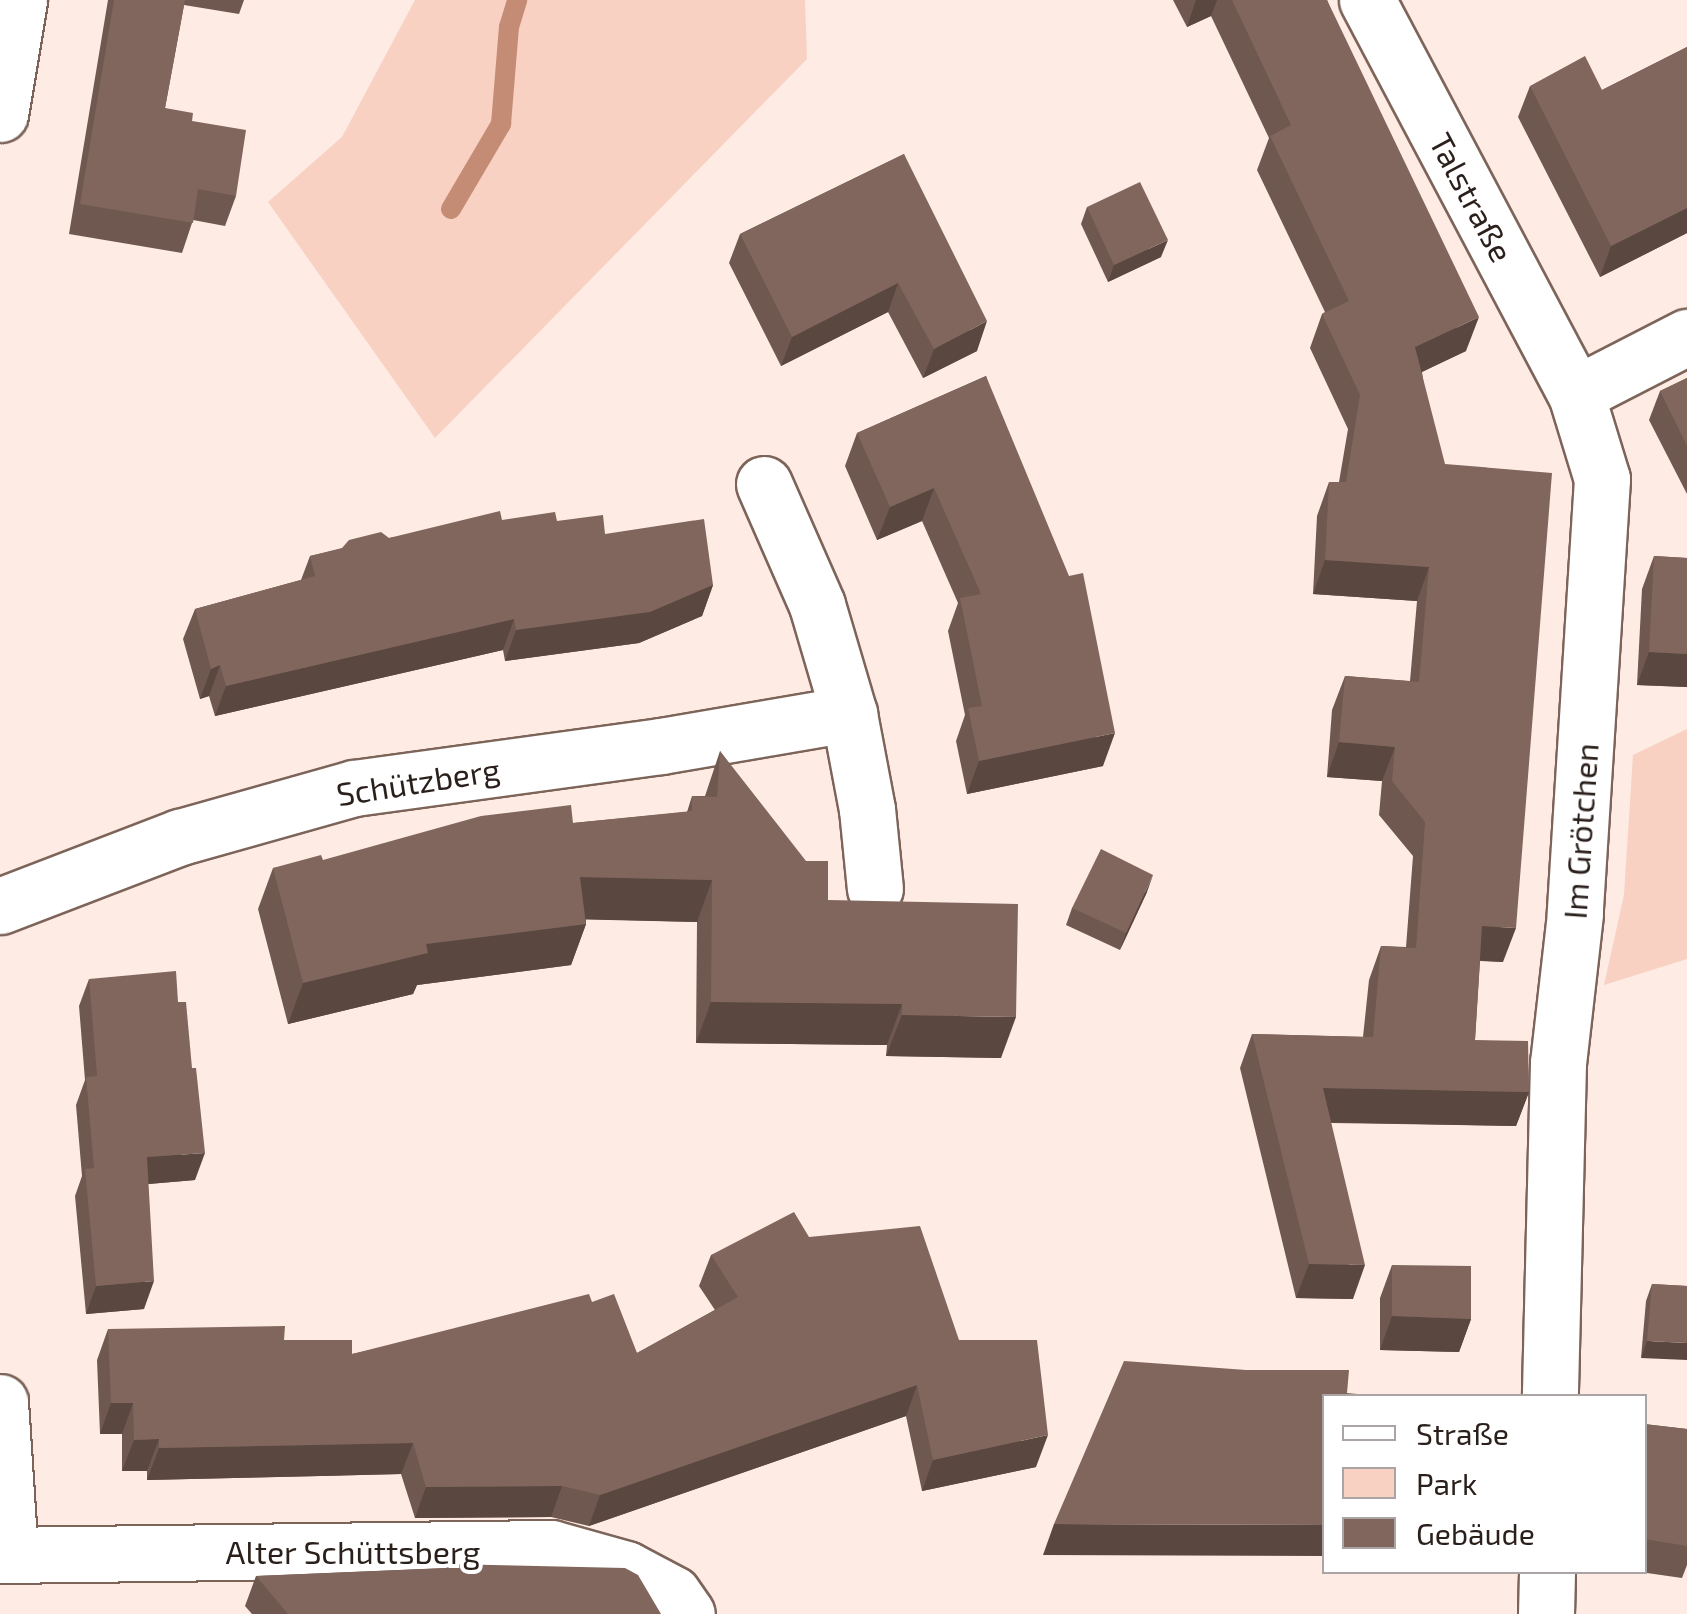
<!DOCTYPE html>
<meta charset="utf-8">
<style>
body{margin:0}
#map{position:relative;width:1687px;height:1614px;overflow:hidden;background:#fdebe4;font-family:"Exo 2",sans-serif}
div>[style]{position:absolute}
.green>*{inset:0;background:#f8d1c2}
.stream>*{height:20px;margin:-10px;padding:0 10px;transform-origin:10px;border-radius:10px;background:#c58c75}
.roads{filter:drop-shadow(2px 0 #7d6459) drop-shadow(-2px 0 #7d6459) drop-shadow(0 2px #7d6459) drop-shadow(0 -2px #7d6459)}
.minor>*{height:55px;margin:-27.5px;padding:0 27.5px;transform-origin:27.5px;border-radius:27.5px;background:#fff}
.wall>*{inset:0;background:#6e584f}
.shaded-wall>*{inset:0;background:#5a4740}
.building>*{inset:0;background:#80665c}
span{translate:-50% -50%;white-space:nowrap;text-align:center;line-height:1.15;-webkit-text-stroke:8px #fff;paint-order:stroke}
.street-label{font-size:32px;color:#2a1f1b}
.legend{position:absolute;left:1322px;top:1394px;width:325px;height:180px;box-sizing:border-box;background:#fff;border:2px solid #aaa5a4;margin:0;padding:12px 18px;list-style:none;font-size:30px;color:#2a1f1b}
.legend li{display:flex;align-items:center;gap:20px;height:50px}
.legend b{width:50px;border:2px solid #aaa5a4}
</style>
<div id="map">
<div class="green">
<i style="clip-path:polygon(415px 0,805px 0,807px 59px,435px 438px,268px 202px,342px 137px)"></i>
<i style="clip-path:polygon(1687px 729px,1687px 959px,1604px 985px,1624px 895px,1633px 755px)"></i>
</div>
<div class="stream">
<i style="left:451px;top:209px;width:99px;rotate:-59.5deg"></i>
<i style="left:501px;top:124px;width:97px;rotate:-85.3deg"></i>
<i style="left:509px;top:27px;width:28px;rotate:-73deg"></i>
</div>
<div class="roads">
<div class="minor">
<i style="left:1367px;top:0;width:446px;rotate:62.1deg"></i>
<i style="left:1576px;top:394px;width:89px;rotate:73deg"></i>
<i style="left:1602px;top:479px;width:436px;rotate:93.6deg"></i>
<i style="left:1575px;top:914px;width:150px;rotate:96.5deg"></i>
<i style="left:1558px;top:1063px;width:333px;rotate:91.4deg"></i>
<i style="left:0;top:114px;width:116px;rotate:-80.5deg"></i>
<i style="left:1576px;top:394px;width:125px;rotate:-27.2deg"></i>
<i style="left:764px;top:484px;width:132px;rotate:66.3deg"></i>
<i style="left:817px;top:605px;width:114px;rotate:73.6deg"></i>
<i style="left:849px;top:714px;width:97px;rotate:79.3deg"></i>
<i style="left:867px;top:809px;width:80px;rotate:84.3deg"></i>
<i style="left:0;top:906px;width:193px;rotate:-21deg"></i>
<i style="left:180px;top:837px;width:181px;rotate:-15.7deg"></i>
<i style="left:354px;top:788px;width:310px;rotate:-7.8deg"></i>
<i style="left:661px;top:746px;width:191px;rotate:-9.7deg"></i>
<i style="left:0;top:1402px;width:153px;rotate:86.3deg"></i>
<i style="left:0;top:1555px;width:551px;rotate:-0.73deg"></i>
<i style="left:551px;top:1548px;width:78px;rotate:15.6deg"></i>
<i style="left:626px;top:1569px;width:53px;rotate:28deg"></i>
<i style="left:673px;top:1594px;width:24px;rotate:55deg"></i>
<i style="left:1546px;top:1614px;width:42px;rotate:-88.6deg"></i>
</div>
</div>
<div class="wall">
<i style="clip-path:polygon(108px 0,244px 0,239px 14px,184px 5px,165px 108px,192px 121px,236px 196px,225px 226px,193px 220px,182px 253px,69px 234px)"></i>
<i style="clip-path:polygon(1173px 0,1327px 0,1466px 351px,1422px 372px,1503px 962px,1480px 961px,1475px 1040px,1529px 1092px,1516px 1126px,1331px 1123px,1353px 1299px,1296px 1298px,1240px 1068px,1252px 1034px,1363px 1037px,1369px 980px,1381px 946px,1406px 947px,1413px 856px,1379px 815px,1382px 781px,1327px 777px,1332px 710px,1345px 676px,1410px 681px,1417px 601px,1313px 594px,1317px 516px,1329px 482px,1339px 482px,1348px 429px,1310px 348px,1322px 314px,1325px 312px,1257px 170px,1269px 138px,1211px 16px,1187px 27px)"></i>
<i style="clip-path:polygon(1687px 47px,1687px 233px,1600px 277px,1518px 117px,1530px 86px,1602px 90px)"></i>
<i style="clip-path:polygon(904px 154px,977px 351px,923px 378px,888px 312px,781px 366px,729px 263px,740px 234px)"></i>
<i style="clip-path:polygon(1087px 207px,1161px 257px,1108px 282px,1081px 224px)"></i>
<i style="clip-path:polygon(986px 376px,1103px 766px,967px 794px,956px 741px,965px 715px,948px 631px,958px 603px,922px 521px,877px 540px,845px 466px,857px 433px)"></i>
<i style="clip-path:polygon(1687px 378px,1687px 494px,1649px 420px,1660px 391px)"></i>
<i style="clip-path:polygon(502px 520px,557px 521px,713px 585px,702px 616px,639px 643px,505px 661px,503px 650px,215px 716px,209px 696px,200px 699px,183px 639px,195px 609px,301px 580px,310px 556px,389px 538px)"></i>
<i style="clip-path:polygon(1654px 556px,1687px 558px,1687px 687px,1637px 685px,1642px 589px)"></i>
<i style="clip-path:polygon(720px 751px,828px 900px,1001px 1058px,886px 1056px,887px 1045px,696px 1043px,697px 922px,586px 919px,586px 924px,571px 965px,417px 985px,413px 994px,288px 1024px,258px 909px,273px 868px,573px 823px,687px 812px,692px 796px,705px 796px)"></i>
<i style="clip-path:polygon(1147px 892px,1120px 950px,1066px 925px,1072px 908px)"></i>
<i style="clip-path:polygon(89px 979px,195px 1180px,148px 1184px,144px 1309px,86px 1314px,75px 1196px,82px 1176px,76px 1105px,85px 1080px,79px 1006px)"></i>
<i style="clip-path:polygon(809px 1237px,959px 1340px,1036px 1467px,922px 1491px,906px 1416px,589px 1526px,551px 1517px,415px 1518px,401px 1474px,147px 1480px,147px 1471px,122px 1471px,122px 1434px,100px 1434px,97px 1360px,108px 1329px,284px 1340px,352px 1354px,592px 1302px,637px 1353px,715px 1310px,699px 1286px,711px 1255px)"></i>
<i style="clip-path:polygon(1392px 1265px,1471px 1319px,1459px 1352px,1380px 1350px,1380px 1298px)"></i>
<i style="clip-path:polygon(1652px 1284px,1687px 1286px,1641px 1358px,1646px 1301px)"></i>
<i style="clip-path:polygon(1644px 1424px,1687px 1429px,1687px 1565px,1682px 1578px,1640px 1572px,1644px 1572px)"></i>
<i style="clip-path:polygon(448px 1564px,661px 1614px,252px 1614px,245px 1606px,256px 1576px,446px 1568px)"></i>
</div>
<div class="shaded-wall">
<i style="clip-path:polygon(1196px 0,1217px 0,1211px 16px,1187px 27px)"></i>
<i style="clip-path:polygon(1687px 208px,1687px 233px,1600px 277px,1611px 246px)"></i>
<i style="clip-path:polygon(1168px 240px,1161px 257px,1108px 282px,1114px 265px)"></i>
<i style="clip-path:polygon(898px 283px,888px 312px,781px 366px,792px 337px)"></i>
<i style="clip-path:polygon(1479px 317px,1466px 351px,1403px 381px,1415px 347px)"></i>
<i style="clip-path:polygon(987px 321px,977px 351px,923px 378px,934px 349px)"></i>
<i style="clip-path:polygon(934px 488px,922px 521px,877px 540px,890px 507px)"></i>
<i style="clip-path:polygon(1325px 560px,1429px 567px,1417px 601px,1313px 594px)"></i>
<i style="clip-path:polygon(713px 585px,702px 616px,639px 643px,505px 661px,516px 630px)"></i>
<i style="clip-path:polygon(514px 619px,503px 650px,215px 716px,226px 686px)"></i>
<i style="clip-path:polygon(1649px 652px,1687px 654px,1687px 687px,1637px 685px)"></i>
<i style="clip-path:polygon(220px 665px,209px 696px,200px 699px,211px 669px)"></i>
<i style="clip-path:polygon(1115px 733px,1103px 766px,967px 794px,979px 761px)"></i>
<i style="clip-path:polygon(1339px 742px,1395px 747px,1382px 781px,1327px 777px)"></i>
<i style="clip-path:polygon(1153px 875px,1147px 892px,1120px 950px,1126px 933px)"></i>
<i style="clip-path:polygon(580px 877px,712px 880px,697px 922px,565px 919px)"></i>
<i style="clip-path:polygon(586px 924px,571px 965px,417px 985px,413px 994px,288px 1024px,303px 983px,426px 944px)"></i>
<i style="clip-path:polygon(1482px 926px,1516px 928px,1503px 962px,1470px 960px)"></i>
<i style="clip-path:polygon(711px 1002px,902px 1004px,887px 1045px,696px 1043px)"></i>
<i style="clip-path:polygon(902px 1015px,1016px 1017px,1001px 1058px,886px 1056px)"></i>
<i style="clip-path:polygon(1323px 1088px,1529px 1092px,1516px 1126px,1310px 1122px)"></i>
<i style="clip-path:polygon(205px 1153px,195px 1180px,137px 1185px,147px 1157px)"></i>
<i style="clip-path:polygon(1309px 1264px,1365px 1265px,1353px 1299px,1296px 1298px)"></i>
<i style="clip-path:polygon(154px 1281px,144px 1309px,86px 1314px,96px 1286px)"></i>
<i style="clip-path:polygon(1392px 1316px,1471px 1319px,1459px 1352px,1380px 1350px)"></i>
<i style="clip-path:polygon(1647px 1341px,1687px 1343px,1687px 1360px,1641px 1358px)"></i>
<i style="clip-path:polygon(917px 1385px,906px 1416px,589px 1526px,600px 1495px)"></i>
<i style="clip-path:polygon(111px 1403px,133px 1403px,122px 1434px,100px 1434px)"></i>
<i style="clip-path:polygon(1048px 1435px,1036px 1467px,922px 1491px,933px 1460px)"></i>
<i style="clip-path:polygon(159px 1439px,147px 1471px,122px 1471px,134px 1440px)"></i>
<i style="clip-path:polygon(413px 1443px,401px 1474px,147px 1480px,159px 1448px)"></i>
<i style="clip-path:polygon(562px 1486px,551px 1517px,415px 1518px,426px 1487px)"></i>
<i style="clip-path:polygon(1054px 1524px,1324px 1525px,1324px 1556px,1043px 1555px)"></i>
</div>
<div class="building">
<i style="clip-path:polygon(114px 0,185px 0,165px 108px,193px 113px,192px 121px,246px 130px,236px 196px,198px 189px,193px 223px,80px 204px)"></i>
<i style="clip-path:polygon(1232px 0,1327px 0,1479px 317px,1415px 347px,1445px 464px,1552px 473px,1516px 928px,1482px 926px,1475px 1040px,1528px 1041px,1529px 1092px,1323px 1088px,1365px 1265px,1309px 1264px,1252px 1034px,1373px 1037px,1381px 946px,1416px 948px,1425px 822px,1392px 781px,1395px 747px,1339px 742px,1345px 676px,1419px 682px,1429px 567px,1325px 560px,1329px 482px,1346px 482px,1360px 395px,1322px 314px,1349px 301px,1270px 136px,1291px 125px)"></i>
<i style="clip-path:polygon(1687px 47px,1687px 208px,1611px 246px,1530px 86px,1585px 56px,1602px 90px)"></i>
<i style="clip-path:polygon(904px 154px,987px 321px,934px 349px,898px 283px,792px 337px,740px 234px)"></i>
<i style="clip-path:polygon(1140px 182px,1168px 240px,1114px 265px,1087px 207px)"></i>
<i style="clip-path:polygon(986px 376px,1069px 576px,1083px 573px,1115px 733px,979px 761px,968px 708px,982px 706px,960px 598px,981px 594px,934px 488px,890px 507px,857px 433px)"></i>
<i style="clip-path:polygon(1687px 378px,1687px 446px,1660px 391px)"></i>
<i style="clip-path:polygon(500px 511px,502px 520px,555px 512px,557px 521px,603px 515px,605px 534px,704px 519px,713px 585px,650px 612px,516px 630px,514px 619px,226px 686px,220px 665px,211px 669px,195px 609px,315px 576px,310px 556px,342px 548px,349px 540px,381px 532px,389px 538px)"></i>
<i style="clip-path:polygon(1654px 556px,1687px 558px,1687px 654px,1649px 652px)"></i>
<i style="clip-path:polygon(720px 751px,806px 861px,828px 861px,828px 900px,1018px 904px,1016px 1017px,902px 1015px,902px 1004px,711px 1002px,712px 880px,580px 877px,586px 924px,426px 944px,428px 953px,303px 983px,273px 868px,321px 855px,323px 860px,481px 816px,571px 805px,573px 823px,692px 811px,692px 796px,717px 797px)"></i>
<i style="clip-path:polygon(1101px 849px,1153px 875px,1126px 933px,1072px 908px)"></i>
<i style="clip-path:polygon(176px 971px,178px 1002px,186px 1002px,192px 1068px,196px 1068px,205px 1153px,147px 1157px,154px 1281px,96px 1286px,85px 1169px,94px 1168px,86px 1077px,97px 1076px,89px 979px)"></i>
<i style="clip-path:polygon(794px 1212px,809px 1237px,920px 1226px,959px 1340px,1037px 1340px,1048px 1435px,933px 1460px,917px 1385px,600px 1495px,562px 1486px,426px 1487px,413px 1443px,159px 1448px,159px 1439px,134px 1440px,133px 1403px,111px 1403px,108px 1329px,285px 1326px,284px 1340px,352px 1340px,352px 1354px,589px 1294px,592px 1302px,614px 1294px,637px 1353px,738px 1297px,711px 1255px)"></i>
<i style="clip-path:polygon(1392px 1265px,1471px 1266px,1471px 1319px,1392px 1316px)"></i>
<i style="clip-path:polygon(1652px 1284px,1687px 1286px,1687px 1343px,1647px 1341px)"></i>
<i style="clip-path:polygon(1124px 1361px,1246px 1370px,1349px 1370px,1347px 1393px,1379px 1396px,1324px 1396px,1324px 1525px,1054px 1524px)"></i>
<i style="clip-path:polygon(1644px 1424px,1687px 1429px,1687px 1546px,1644px 1539px)"></i>
<i style="clip-path:polygon(448px 1564px,625px 1568px,638px 1575px,661px 1614px,288px 1614px,256px 1576px,449px 1568px)"></i>
</div>
<div class="street-label">
<span style="left:1472px;top:197px;rotate:62deg">Talstraße</span>
<span style="left:418px;top:781px;rotate:-9deg">Schützberg</span>
<span style="left:1580px;top:831px;rotate:-86deg">Im Grötchen</span>
<span style="left:353px;top:1551px">Alter Schüttsberg</span>
</div>
<ul class="legend">
<li><b style="height:12px;background:#fff"></b>Straße</li>
<li><b style="height:28px;background:#f8d1c2"></b>Park</li>
<li><b style="height:28px;background:#80665c"></b>Gebäude</li>
</ul>
</div>
